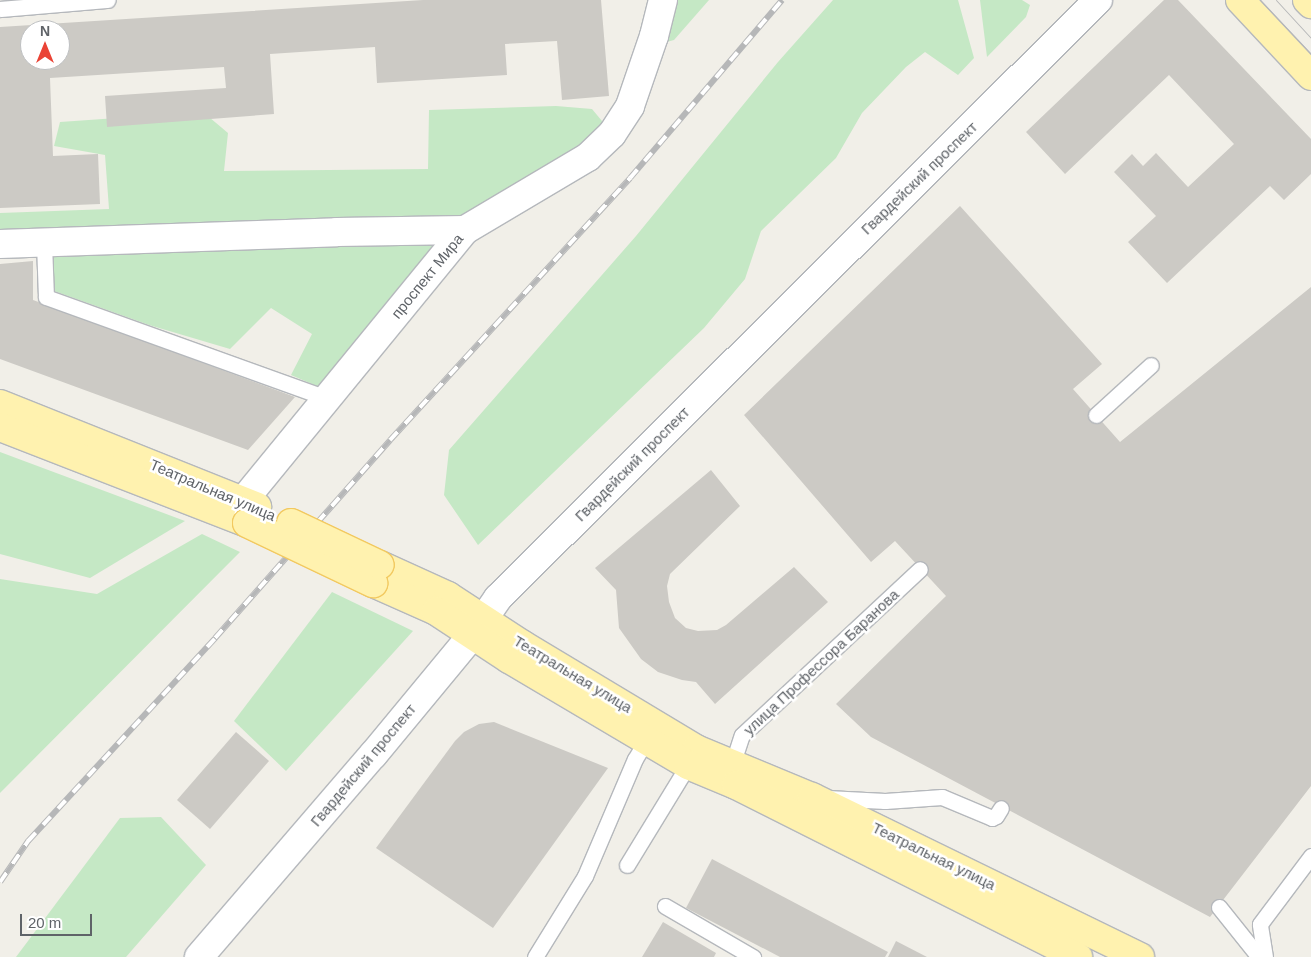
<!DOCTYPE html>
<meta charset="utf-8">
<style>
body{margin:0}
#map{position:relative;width:1311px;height:957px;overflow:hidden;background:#f1efe8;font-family:Helvetica,sans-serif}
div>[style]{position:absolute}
.green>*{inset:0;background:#c5e8c5}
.building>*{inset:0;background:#cccac5}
.roads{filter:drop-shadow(1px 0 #b5b8bc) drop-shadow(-1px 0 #b5b8bc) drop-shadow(0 1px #b5b8bc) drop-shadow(0 -1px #b5b8bc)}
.lane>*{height:15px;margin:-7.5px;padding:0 7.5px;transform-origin:7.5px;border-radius:7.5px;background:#fff}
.street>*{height:28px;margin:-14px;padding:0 14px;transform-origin:14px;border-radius:14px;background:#fff}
.secondary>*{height:28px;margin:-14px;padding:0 14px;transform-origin:14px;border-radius:14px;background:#fff}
.primary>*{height:28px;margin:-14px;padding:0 14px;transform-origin:14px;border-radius:14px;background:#fff2af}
.tram>*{height:1px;margin:-0.5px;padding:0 0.5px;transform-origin:0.5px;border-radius:0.5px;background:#b6b7b8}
.rail>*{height:5.5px;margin-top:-2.75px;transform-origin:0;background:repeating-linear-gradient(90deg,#fff 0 11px,#b6b7b8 0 22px);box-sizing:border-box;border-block:1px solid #b6b7b8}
.bridges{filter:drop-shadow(1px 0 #f2c960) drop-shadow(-1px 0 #f2c960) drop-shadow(0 1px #f2c960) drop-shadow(0 -1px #f2c960)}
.primary-bridge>*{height:28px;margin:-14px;padding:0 14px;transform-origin:14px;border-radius:14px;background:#fff2af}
span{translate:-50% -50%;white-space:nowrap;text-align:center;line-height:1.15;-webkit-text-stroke:5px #fff;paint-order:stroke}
.street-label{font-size:15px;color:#5f6368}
.north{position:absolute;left:20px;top:20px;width:50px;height:50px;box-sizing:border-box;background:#fff;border:1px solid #bfc1c3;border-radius:50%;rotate:0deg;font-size:14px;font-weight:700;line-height:20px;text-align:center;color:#5f6368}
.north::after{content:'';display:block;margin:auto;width:18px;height:22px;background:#ea4335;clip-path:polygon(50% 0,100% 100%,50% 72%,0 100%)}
.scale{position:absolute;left:20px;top:914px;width:72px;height:22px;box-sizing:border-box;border:2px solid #5f6368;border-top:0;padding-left:6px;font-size:15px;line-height:18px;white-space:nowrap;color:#5f6368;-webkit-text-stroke:4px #fff;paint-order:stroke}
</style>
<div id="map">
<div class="green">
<i style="clip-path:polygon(671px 0,709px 0,674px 40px,659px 44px)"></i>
<i style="clip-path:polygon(833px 0,958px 0,974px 58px,958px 75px,925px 52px,906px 67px,862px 113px,836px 158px,761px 231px,745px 279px,704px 328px,478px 545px,444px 495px,449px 450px,636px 236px,778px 62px)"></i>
<i style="clip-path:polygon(980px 0,1022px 0,1030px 5px,1026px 17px,987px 57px)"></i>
<i style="clip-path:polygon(556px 106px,592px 109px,607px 127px,462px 220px,0 231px,0 213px,109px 209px,105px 155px,54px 146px,60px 122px,203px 112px,228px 133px,224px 171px,428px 169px,429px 110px)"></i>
<i style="clip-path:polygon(444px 237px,326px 390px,291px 375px,312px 334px,271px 308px,230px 349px,149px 325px,54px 291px,54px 252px)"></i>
<i style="clip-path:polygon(0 452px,185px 521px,90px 578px,0 554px)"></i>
<i style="clip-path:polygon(202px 534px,240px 552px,0 793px,0 579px,97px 594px)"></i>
<i style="clip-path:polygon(332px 592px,413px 631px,286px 771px,234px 721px)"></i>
<i style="clip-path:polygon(161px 817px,206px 865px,126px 957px,16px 957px,120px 818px)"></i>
</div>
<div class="building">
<i style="clip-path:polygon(evenodd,423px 0,601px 0,609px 96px,562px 100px,557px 41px,505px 44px,507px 75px,377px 83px,375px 47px,270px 54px,274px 114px,107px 127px,105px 96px,226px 88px,224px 67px,50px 78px,53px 156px,98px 154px,100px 204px,0 208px,0 27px,423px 0,30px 30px,60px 30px,60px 60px,30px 60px,30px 30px)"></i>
<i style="clip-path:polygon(1164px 0,1178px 0,1311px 139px,1311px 174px,1284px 200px,1270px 186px,1167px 283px,1128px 242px,1156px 216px,1114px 172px,1132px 154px,1143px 166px,1156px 153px,1188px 187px,1234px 144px,1169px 75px,1065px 174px,1026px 132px)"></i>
<i style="clip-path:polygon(960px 206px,1102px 364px,1073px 389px,1120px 442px,1311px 287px,1311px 786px,1210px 917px,871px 737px,836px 704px,946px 596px,895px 541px,871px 562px,744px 415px)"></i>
<i style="clip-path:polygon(33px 261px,33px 300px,295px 397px,248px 450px,0 359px,0 264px)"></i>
<i style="clip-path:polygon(711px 470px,740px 506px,670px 574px,667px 586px,669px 602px,675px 618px,686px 628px,698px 631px,717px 630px,726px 625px,794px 567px,828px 602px,715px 704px,696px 682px,682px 680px,658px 672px,641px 659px,619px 628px,616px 590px,595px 568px)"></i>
<i style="clip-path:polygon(494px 722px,608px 768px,493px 928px,376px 848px,455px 741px,464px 732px,479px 724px)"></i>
<i style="clip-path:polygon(236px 732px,269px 761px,210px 829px,177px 800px)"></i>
<i style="clip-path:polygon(712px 859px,888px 952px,885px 957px,780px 957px,686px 908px)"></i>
<i style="clip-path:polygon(663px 922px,716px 953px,714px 957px,642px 957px)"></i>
<i style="clip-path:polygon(896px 941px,927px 957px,888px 957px)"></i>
</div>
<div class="roads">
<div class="lane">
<i style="left:0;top:9px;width:108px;rotate:-4.8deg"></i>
<i style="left:44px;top:243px;width:54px;rotate:87.9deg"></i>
<i style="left:46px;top:297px;width:299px;rotate:19.8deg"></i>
<i style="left:1096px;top:415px;width:74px;rotate:-42.3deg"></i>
<i style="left:733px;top:762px;width:28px;rotate:-72deg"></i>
<i style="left:742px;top:735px;width:243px;rotate:-43deg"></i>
<i style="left:827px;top:798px;width:58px;rotate:3deg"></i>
<i style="left:885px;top:801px;width:57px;rotate:-4deg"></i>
<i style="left:942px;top:797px;width:54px;rotate:22.8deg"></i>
<i style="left:992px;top:818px;width:4px;rotate:-27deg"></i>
<i style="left:996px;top:816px;width:9px;rotate:-58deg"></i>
<i style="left:627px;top:865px;width:117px;rotate:-58.6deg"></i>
<i style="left:665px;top:906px;width:102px;rotate:30.1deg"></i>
<i style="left:1219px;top:907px;width:64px;rotate:51.3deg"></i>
<i style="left:535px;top:957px;width:95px;rotate:-58.3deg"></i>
<i style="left:585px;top:876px;width:127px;rotate:-66.9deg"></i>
<i style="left:635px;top:759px;width:21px;rotate:-59deg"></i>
<i style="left:1265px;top:957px;width:33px;rotate:-99deg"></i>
<i style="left:1260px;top:924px;width:85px;rotate:-53.1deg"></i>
</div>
<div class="street">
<i style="left:0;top:244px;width:337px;rotate:-2deg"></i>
<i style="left:337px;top:232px;width:128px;rotate:-0.9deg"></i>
</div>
<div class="secondary">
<i style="left:243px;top:501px;width:350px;rotate:-50.7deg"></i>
<i style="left:465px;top:230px;width:143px;rotate:-30.7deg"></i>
<i style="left:588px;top:157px;width:33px;rotate:-44deg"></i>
<i style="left:612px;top:134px;width:33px;rotate:-57deg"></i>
<i style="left:630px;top:106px;width:74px;rotate:-71.1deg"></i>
<i style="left:654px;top:36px;width:37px;rotate:-76deg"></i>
<i style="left:199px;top:957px;width:267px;rotate:-49.3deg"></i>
<i style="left:373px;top:755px;width:157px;rotate:-50.4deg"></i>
<i style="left:473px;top:634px;width:44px;rotate:-55.2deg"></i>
<i style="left:498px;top:598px;width:847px;rotate:-44.9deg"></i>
</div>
<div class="primary">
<i style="left:1240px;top:0;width:104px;rotate:46.9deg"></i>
<i style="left:1307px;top:0;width:6px;rotate:45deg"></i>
<i style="left:0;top:404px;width:277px;rotate:21.8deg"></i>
<i style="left:0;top:427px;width:265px;rotate:21.2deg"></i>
<i style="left:380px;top:565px;width:75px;rotate:24.5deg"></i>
<i style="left:448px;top:596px;width:90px;rotate:33.2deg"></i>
<i style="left:523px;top:645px;width:202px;rotate:31deg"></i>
<i style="left:696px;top:749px;width:126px;rotate:22.5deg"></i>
<i style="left:812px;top:797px;width:365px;rotate:26deg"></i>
<i style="left:373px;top:583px;width:69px;rotate:24deg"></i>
<i style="left:436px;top:611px;width:87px;rotate:33.3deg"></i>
<i style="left:509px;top:659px;width:208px;rotate:30.6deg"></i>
<i style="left:688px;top:765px;width:52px;rotate:22.6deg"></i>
<i style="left:736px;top:785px;width:383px;rotate:26.7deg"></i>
</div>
</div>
<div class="tram">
<i style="left:1260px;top:0;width:74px;rotate:46.6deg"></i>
<i style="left:1276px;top:0;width:52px;rotate:47.4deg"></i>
</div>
<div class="rail">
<i style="left:0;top:882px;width:50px;rotate:-55.7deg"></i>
<i style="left:28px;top:841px;width:276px;rotate:-47.3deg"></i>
<i style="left:215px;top:638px;width:264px;rotate:-48.5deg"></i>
<i style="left:390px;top:440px;width:355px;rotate:-47.5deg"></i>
<i style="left:630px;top:178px;width:234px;rotate:-49.5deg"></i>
</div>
<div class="bridges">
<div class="primary-bridge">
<i style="left:247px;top:523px;width:140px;rotate:25.5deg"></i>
<i style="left:291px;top:523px;width:98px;rotate:25.3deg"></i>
</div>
</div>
<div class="street-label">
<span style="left:919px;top:178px;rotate:-44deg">Гвардейский проспект</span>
<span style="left:427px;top:276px;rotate:-51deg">проспект Мира</span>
<span style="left:632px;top:464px;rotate:-45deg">Гвардейский проспект</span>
<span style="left:213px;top:490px;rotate:23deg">Театральная улица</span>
<span style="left:821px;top:662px;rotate:-43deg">улица Профессора Баранова</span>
<span style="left:573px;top:674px;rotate:31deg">Театральная улица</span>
<span style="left:363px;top:765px;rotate:-50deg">Гвардейский проспект</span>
<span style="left:934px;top:856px;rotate:26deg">Театральная улица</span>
</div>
<div class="north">N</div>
<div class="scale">20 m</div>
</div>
